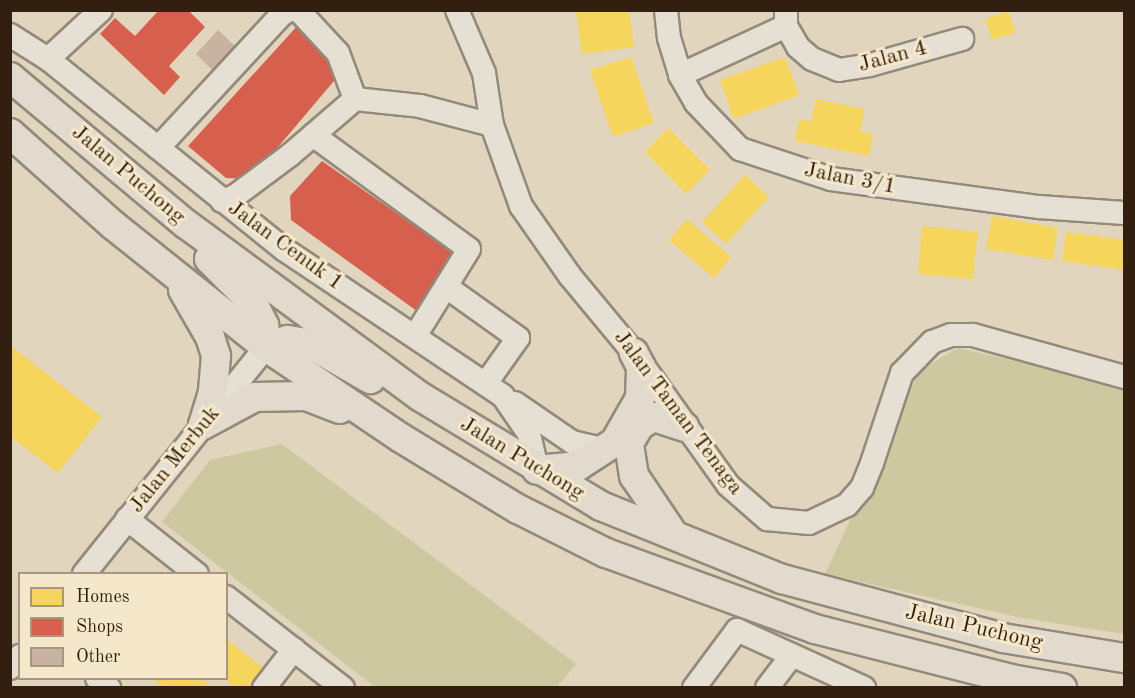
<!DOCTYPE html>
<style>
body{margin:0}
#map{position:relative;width:1135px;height:698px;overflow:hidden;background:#e1d5bd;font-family:"Old Standard TT",serif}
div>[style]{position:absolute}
.green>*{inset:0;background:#cdc8a0}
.homes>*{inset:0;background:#f6d55c}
.shops>*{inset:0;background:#d6604d}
.building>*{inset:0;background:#c7b3a0}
.roads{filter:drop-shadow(2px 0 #938a7b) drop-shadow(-2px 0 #938a7b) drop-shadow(0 2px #938a7b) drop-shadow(0 -2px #938a7b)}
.minor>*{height:22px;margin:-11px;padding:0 11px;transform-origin:11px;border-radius:11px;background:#e6e0d4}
.major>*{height:28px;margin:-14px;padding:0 14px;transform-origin:14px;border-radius:14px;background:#e2dbcd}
span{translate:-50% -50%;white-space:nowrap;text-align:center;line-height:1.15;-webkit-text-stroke:6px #f5e7ca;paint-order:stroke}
.street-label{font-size:22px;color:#321f0f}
.frame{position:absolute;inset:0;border:12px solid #321f0f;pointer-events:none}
.legend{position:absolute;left:18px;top:572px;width:210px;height:108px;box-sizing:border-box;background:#f5e7ca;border:2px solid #a7977f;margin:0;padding:8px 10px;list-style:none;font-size:18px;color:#321f0f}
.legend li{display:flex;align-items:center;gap:12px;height:30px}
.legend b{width:30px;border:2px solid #a7977f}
</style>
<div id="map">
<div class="green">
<i style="clip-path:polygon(958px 348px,1124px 385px,1124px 634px,1023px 618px,825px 574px,920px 370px)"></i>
<i style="clip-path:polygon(282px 444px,576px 664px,557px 687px,375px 687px,162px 522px,210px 460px)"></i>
</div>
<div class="homes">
<i style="clip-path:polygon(576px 10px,629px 10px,634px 47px,582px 54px)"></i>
<i style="clip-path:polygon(1008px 11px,1016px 32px,992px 40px,985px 19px)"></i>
<i style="clip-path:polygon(631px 57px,654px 123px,613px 137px,590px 70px)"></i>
<i style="clip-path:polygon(785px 57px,799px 95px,734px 119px,720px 80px)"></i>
<i style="clip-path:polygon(816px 99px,865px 109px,860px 131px,873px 134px,869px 156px,795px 141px,799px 119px,811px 122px)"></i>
<i style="clip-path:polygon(668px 128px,710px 170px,686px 194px,645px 152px)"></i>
<i style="clip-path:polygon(745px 175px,769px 197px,726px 244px,702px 222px)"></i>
<i style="clip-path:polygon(992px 216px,1058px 228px,1053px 260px,986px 249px)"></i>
<i style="clip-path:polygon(687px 219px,731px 257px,714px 278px,669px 240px)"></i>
<i style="clip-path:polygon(922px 226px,978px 232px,973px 279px,918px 274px)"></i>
<i style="clip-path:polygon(1066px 232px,1124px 240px,1124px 270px,1062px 261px)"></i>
<i style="clip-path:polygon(10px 345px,102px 417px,58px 473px,10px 436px)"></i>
<i style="clip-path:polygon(226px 639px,270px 673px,259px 688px,235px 688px,224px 678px)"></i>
<i style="clip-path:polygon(152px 678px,201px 678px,212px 688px,163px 688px)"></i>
</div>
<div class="shops">
<i style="clip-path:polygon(159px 10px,188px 10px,205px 27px,169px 66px,180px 77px,164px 95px,100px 34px,115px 18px,135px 36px)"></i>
<i style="clip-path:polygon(298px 25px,339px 75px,251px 179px,226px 178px,188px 146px)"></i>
<i style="clip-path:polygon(322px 161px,455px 254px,421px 314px,291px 220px,290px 196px)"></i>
</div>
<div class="building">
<i style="clip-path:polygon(218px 30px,236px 47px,213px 71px,196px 54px)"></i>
</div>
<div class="roads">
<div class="minor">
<i style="left:298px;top:10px;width:59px;rotate:47.1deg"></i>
<i style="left:338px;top:53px;width:49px;rotate:69.7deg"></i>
<i style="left:457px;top:10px;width:69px;rotate:66.8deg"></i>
<i style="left:484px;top:73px;width:53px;rotate:81.3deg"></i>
<i style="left:492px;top:125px;width:86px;rotate:70.3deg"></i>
<i style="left:521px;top:206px;width:85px;rotate:55deg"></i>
<i style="left:570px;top:276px;width:100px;rotate:50.3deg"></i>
<i style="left:634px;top:353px;width:162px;rotate:54.5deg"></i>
<i style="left:728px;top:485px;width:52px;rotate:41.1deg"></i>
<i style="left:767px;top:519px;width:42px;rotate:5.4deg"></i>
<i style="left:809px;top:523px;width:42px;rotate:-25.3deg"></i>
<i style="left:847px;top:505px;width:23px;rotate:-49deg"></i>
<i style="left:862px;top:488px;width:27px;rotate:-68deg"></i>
<i style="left:872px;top:463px;width:95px;rotate:-71.6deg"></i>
<i style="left:902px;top:373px;width:43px;rotate:-45.9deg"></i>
<i style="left:932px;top:342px;width:20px;rotate:-20deg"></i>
<i style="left:951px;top:335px;width:22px"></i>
<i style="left:973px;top:335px;width:157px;rotate:15.5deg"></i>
<i style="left:666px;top:10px;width:28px;rotate:84deg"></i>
<i style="left:669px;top:38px;width:39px;rotate:73deg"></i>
<i style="left:680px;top:75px;width:32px;rotate:60deg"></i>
<i style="left:696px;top:103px;width:64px;rotate:46.3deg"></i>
<i style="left:740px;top:149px;width:96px;rotate:18.2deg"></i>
<i style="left:831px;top:179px;width:210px;rotate:7.7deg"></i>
<i style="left:1039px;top:207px;width:85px;rotate:4deg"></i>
<i style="left:786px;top:10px;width:16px;rotate:90deg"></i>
<i style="left:786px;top:26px;width:24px;rotate:60deg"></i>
<i style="left:798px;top:47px;width:18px;rotate:41deg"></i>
<i style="left:812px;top:59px;width:29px;rotate:22deg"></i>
<i style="left:839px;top:70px;width:31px;rotate:-9deg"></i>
<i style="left:870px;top:65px;width:96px;rotate:-15.8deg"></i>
<i style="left:10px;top:35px;width:45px;rotate:32.3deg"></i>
<i style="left:48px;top:59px;width:304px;rotate:38.9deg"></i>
<i style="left:285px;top:250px;width:262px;rotate:33.8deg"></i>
<i style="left:503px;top:396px;width:46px;rotate:55.6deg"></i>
<i style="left:529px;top:434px;width:37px;rotate:77deg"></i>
<i style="left:48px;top:59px;width:72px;rotate:-42.8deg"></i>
<i style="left:680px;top:75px;width:117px;rotate:-24.8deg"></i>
<i style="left:313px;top:135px;width:193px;rotate:36.2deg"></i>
<i style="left:469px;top:249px;width:102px;rotate:121.8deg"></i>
<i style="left:158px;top:148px;width:183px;rotate:-47.2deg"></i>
<i style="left:282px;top:14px;width:9px;rotate:-27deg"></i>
<i style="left:222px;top:201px;width:14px;rotate:-21deg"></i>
<i style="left:235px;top:196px;width:69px;rotate:-36.7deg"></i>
<i style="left:290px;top:155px;width:86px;rotate:-40.7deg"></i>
<i style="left:355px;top:99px;width:65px;rotate:6.1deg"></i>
<i style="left:420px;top:106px;width:74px;rotate:14.8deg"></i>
<i style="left:448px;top:288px;width:86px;rotate:35.5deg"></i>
<i style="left:518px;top:338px;width:55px;rotate:125.4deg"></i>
<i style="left:515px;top:403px;width:69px;rotate:34.4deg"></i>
<i style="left:572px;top:442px;width:35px;rotate:13deg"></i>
<i style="left:127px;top:519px;width:89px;rotate:38.2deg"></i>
<i style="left:84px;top:574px;width:291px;rotate:-51.3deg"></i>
<i style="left:226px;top:597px;width:148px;rotate:37.9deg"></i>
<i style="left:10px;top:668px;width:16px;rotate:-50deg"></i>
<i style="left:97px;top:678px;width:16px;rotate:40deg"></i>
<i style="left:264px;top:688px;width:49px;rotate:-52.4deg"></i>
<i style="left:694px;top:688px;width:72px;rotate:-53.4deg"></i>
<i style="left:737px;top:630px;width:140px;rotate:24.5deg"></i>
<i style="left:767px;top:688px;width:41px;rotate:-52.9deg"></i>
</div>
<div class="major">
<i style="left:10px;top:77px;width:229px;rotate:39.9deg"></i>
<i style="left:186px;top:224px;width:292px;rotate:36.4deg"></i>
<i style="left:421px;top:397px;width:210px;rotate:31.2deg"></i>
<i style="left:601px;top:506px;width:195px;rotate:22deg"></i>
<i style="left:782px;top:579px;width:229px;rotate:14.9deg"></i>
<i style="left:1003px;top:638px;width:123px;rotate:9.4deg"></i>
<i style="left:10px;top:133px;width:138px;rotate:41.8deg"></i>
<i style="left:113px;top:225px;width:196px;rotate:38.6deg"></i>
<i style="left:266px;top:347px;width:163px;rotate:34deg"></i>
<i style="left:401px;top:438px;width:137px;rotate:31.3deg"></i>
<i style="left:518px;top:509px;width:98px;rotate:26.6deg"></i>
<i style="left:606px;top:553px;width:222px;rotate:20deg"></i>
<i style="left:815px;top:629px;width:202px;rotate:14.3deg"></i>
<i style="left:1011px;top:679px;width:52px;rotate:10deg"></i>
<i style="left:209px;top:259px;width:62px;rotate:45deg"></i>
<i style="left:253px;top:303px;width:25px;rotate:63deg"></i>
<i style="left:264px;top:325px;width:22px;rotate:85deg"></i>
<i style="left:183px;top:290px;width:54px;rotate:60.1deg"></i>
<i style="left:210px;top:337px;width:20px;rotate:72deg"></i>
<i style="left:216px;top:356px;width:36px;rotate:95deg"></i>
<i style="left:213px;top:392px;width:34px;rotate:107deg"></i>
<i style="left:266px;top:347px;width:23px;rotate:-18deg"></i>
<i style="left:288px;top:340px;width:20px;rotate:9deg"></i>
<i style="left:308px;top:343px;width:72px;rotate:30.1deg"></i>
<i style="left:203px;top:425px;width:59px;rotate:-28.3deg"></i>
<i style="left:255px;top:397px;width:51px;rotate:-1.1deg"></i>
<i style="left:306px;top:396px;width:36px;rotate:21deg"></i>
<i style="left:537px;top:470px;width:41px;rotate:-5.6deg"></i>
<i style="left:578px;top:466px;width:44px;rotate:-33deg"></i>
<i style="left:615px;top:442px;width:51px;rotate:-60.4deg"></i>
<i style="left:640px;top:398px;width:31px;rotate:-88deg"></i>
<i style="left:641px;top:367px;width:16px;rotate:-117deg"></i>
<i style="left:674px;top:535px;width:71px;rotate:-124.1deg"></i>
<i style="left:634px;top:476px;width:33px;rotate:-99deg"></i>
<i style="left:629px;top:443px;width:21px;rotate:-59deg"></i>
<i style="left:640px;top:425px;width:16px;rotate:-30deg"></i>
<i style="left:654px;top:417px;width:32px;rotate:18deg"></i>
</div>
</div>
<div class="street-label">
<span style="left:893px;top:57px;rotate:-15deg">Jalan 4</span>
<span style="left:128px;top:175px;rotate:40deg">Jalan Puchong</span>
<span style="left:850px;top:179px;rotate:11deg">Jalan 3/1</span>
<span style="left:285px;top:246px;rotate:36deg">Jalan Cenuk 1</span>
<span style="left:678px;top:413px;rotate:53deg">Jalan Taman Tenaga</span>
<span style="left:522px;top:459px;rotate:31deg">Jalan Puchong</span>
<span style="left:175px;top:460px;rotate:-51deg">Jalan Merbuk</span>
<span style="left:974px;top:628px;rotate:13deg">Jalan Puchong</span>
</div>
<div class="frame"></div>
<ul class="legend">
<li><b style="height:16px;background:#f6d55c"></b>Homes</li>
<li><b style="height:16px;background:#d6604d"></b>Shops</li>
<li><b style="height:16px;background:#c7b3a0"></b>Other</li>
</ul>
</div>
